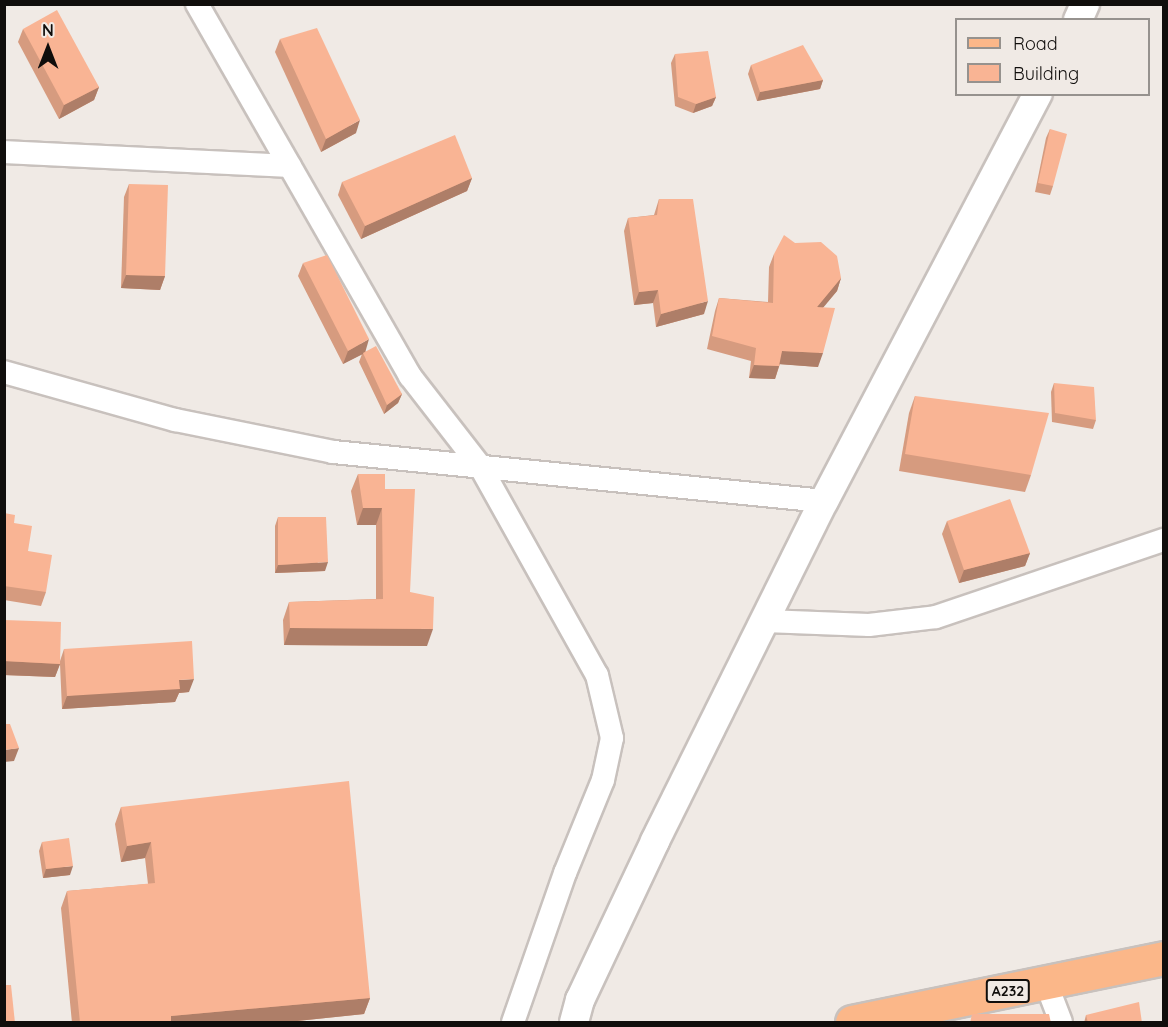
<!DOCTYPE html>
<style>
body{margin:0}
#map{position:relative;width:1168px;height:1027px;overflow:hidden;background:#f0eae5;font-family:Quicksand,sans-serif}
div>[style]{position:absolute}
.roads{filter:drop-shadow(2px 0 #c8c1bd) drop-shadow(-2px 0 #c8c1bd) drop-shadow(0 2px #c8c1bd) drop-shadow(0 -2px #c8c1bd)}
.minor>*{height:22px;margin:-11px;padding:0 11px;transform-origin:11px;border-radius:11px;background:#fff}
.tertiary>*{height:28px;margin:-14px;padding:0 14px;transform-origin:14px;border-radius:14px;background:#fff}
.primary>*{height:33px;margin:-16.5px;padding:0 16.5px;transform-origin:16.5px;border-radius:16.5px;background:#fbb789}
.wall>*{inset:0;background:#d69b7f}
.shaded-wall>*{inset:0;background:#ae7e68}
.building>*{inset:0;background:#f9b494}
span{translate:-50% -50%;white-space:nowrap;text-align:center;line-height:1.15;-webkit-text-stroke:5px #f0eae5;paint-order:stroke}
.shield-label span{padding:2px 4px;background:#f0eae5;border:2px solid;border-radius:4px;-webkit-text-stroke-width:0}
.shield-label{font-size:14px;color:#100e0c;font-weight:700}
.frame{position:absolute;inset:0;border:6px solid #100e0c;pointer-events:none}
.legend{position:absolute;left:955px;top:18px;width:195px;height:78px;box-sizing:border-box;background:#f0eae5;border:2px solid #96928e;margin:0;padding:8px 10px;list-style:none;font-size:18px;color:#100e0c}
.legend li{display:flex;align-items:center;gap:12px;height:30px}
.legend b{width:30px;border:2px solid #96928e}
.north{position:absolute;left:18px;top:18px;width:60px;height:60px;-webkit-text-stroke:4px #f0eae5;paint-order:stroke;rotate:0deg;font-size:16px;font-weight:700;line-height:24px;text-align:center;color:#100e0c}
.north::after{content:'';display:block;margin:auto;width:21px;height:27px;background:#100e0c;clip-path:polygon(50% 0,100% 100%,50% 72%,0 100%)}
</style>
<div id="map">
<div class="roads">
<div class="minor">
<i style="left:197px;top:4px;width:429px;rotate:60.2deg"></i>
<i style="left:410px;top:376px;width:114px;rotate:52.1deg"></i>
<i style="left:480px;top:466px;width:240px;rotate:60.8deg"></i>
<i style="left:597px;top:675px;width:65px;rotate:76.6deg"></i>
<i style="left:612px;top:738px;width:43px;rotate:102.1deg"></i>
<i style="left:603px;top:780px;width:100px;rotate:112.2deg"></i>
<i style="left:565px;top:873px;width:158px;rotate:109.2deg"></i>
<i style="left:4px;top:152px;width:286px;rotate:2.8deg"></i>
<i style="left:4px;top:372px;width:178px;rotate:15.7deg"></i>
<i style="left:175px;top:420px;width:161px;rotate:11.4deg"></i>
<i style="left:333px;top:452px;width:493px;rotate:5.7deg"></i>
<i style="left:765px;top:621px;width:104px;rotate:2.2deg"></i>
<i style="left:869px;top:625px;width:67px;rotate:-6.8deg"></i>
<i style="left:936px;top:617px;width:241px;rotate:-18.7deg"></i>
<i style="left:1046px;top:983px;width:42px;rotate:69deg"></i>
</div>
<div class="tertiary">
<i style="left:1078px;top:20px;width:17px;rotate:-66deg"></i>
<i style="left:574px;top:1022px;width:23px;rotate:-75deg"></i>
<i style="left:580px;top:1000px;width:176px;rotate:-64.7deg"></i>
<i style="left:655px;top:841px;width:380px;rotate:-63.6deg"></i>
<i style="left:824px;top:501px;width:460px;rotate:-62.3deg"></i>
</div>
<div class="primary">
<i style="left:852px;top:1022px;width:318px;rotate:-11.6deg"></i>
</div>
</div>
<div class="wall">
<i style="clip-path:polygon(23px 29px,99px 87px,94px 100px,59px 119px,18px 42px)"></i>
<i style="clip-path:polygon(280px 39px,356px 133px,321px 152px,275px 52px)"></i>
<i style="clip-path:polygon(675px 54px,716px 97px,712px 106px,693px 113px,675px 106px,671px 63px)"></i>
<i style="clip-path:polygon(751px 65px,823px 80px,820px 89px,757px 101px,748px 74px)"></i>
<i style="clip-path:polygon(1050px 129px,1053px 186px,1050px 195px,1035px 192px,1046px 138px)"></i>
<i style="clip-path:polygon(472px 178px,467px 191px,361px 239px,338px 195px,342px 182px)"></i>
<i style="clip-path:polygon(129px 184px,165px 276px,160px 290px,121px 288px,124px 197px)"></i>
<i style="clip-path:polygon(659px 199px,704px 314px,656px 327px,653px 303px,634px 305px,624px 231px,628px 218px,654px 215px)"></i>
<i style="clip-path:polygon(774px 254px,841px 278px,837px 291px,823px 307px,818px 367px,780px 364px,775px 379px,749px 378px,751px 361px,707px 349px,715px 311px,719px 298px,768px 302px,769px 267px)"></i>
<i style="clip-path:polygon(303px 263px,365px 351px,402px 394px,398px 403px,384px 414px,359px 362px,362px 354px,343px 364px,298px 276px)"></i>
<i style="clip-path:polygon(1054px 383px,1096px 420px,1093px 429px,1052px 422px,1051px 392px)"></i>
<i style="clip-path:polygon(915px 396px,1031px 475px,1025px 492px,899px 471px,909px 413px)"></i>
<i style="clip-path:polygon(358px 474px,385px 489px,410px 592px,427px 646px,284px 645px,283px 620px,289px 602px,376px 599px,376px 525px,357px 525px,351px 491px)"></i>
<i style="clip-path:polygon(4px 513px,14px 523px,28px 551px,46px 592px,41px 606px,4px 600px)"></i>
<i style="clip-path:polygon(278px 517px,325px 571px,275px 573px,275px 526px)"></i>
<i style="clip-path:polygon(947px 521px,1030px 553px,1025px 566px,959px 583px,942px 534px)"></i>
<i style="clip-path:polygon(4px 620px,60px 661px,64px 649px,189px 692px,179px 693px,175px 702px,62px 709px,60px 664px,55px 677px,4px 675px)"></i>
<i style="clip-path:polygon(121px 807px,370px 998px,364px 1014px,278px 1023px,72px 1023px,61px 908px,67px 891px,148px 884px,145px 858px,121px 862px,115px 824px)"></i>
<i style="clip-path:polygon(42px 842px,70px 875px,43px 878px,39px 851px)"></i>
<i style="clip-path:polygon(1086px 1015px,1142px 1023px,1084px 1023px)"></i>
</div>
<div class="shaded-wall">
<i style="clip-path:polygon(823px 80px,820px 89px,757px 101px,760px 92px)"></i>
<i style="clip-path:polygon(99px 87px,94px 100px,59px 119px,64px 105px)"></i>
<i style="clip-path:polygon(716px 97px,712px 106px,693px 113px,696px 104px)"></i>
<i style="clip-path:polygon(360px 120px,356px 133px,321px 152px,326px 139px)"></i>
<i style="clip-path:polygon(472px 178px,467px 191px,361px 239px,365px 226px)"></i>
<i style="clip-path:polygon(126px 275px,165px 276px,160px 290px,121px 288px)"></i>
<i style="clip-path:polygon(841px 278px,837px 291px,813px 320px,817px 307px)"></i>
<i style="clip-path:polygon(658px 290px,653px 303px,634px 305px,639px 292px)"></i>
<i style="clip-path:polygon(708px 301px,704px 314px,656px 327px,661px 314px)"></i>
<i style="clip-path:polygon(369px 339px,365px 353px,343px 364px,348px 351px)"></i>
<i style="clip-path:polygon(782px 351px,823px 353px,818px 367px,777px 364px)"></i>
<i style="clip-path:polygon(754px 365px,779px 366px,775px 379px,749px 378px)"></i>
<i style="clip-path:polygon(402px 394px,398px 403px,384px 414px,387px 405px)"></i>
<i style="clip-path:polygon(363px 508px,382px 508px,376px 525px,357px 525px)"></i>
<i style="clip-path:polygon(1030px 553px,1025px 566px,959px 583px,964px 570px)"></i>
<i style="clip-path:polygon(328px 562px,325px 571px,275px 573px,278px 565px)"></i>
<i style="clip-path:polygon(290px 628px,433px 629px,427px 646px,284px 645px)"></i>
<i style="clip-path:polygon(4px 661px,60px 664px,55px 677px,4px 675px)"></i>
<i style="clip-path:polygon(194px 679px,189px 692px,179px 693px,175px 702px,62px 709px,67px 696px,179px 680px)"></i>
<i style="clip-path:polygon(19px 748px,14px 761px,4px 762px,4px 750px)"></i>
<i style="clip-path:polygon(151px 842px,145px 858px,121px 862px,127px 846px)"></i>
<i style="clip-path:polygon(73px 866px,70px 875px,43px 878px,46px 869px)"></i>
<i style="clip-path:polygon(370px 998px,364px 1014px,278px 1023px,169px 1023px,171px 1016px)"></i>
</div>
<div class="building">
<i style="clip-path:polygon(57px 10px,99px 87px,64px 105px,23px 29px)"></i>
<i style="clip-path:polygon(317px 28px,360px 120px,326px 139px,280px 39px)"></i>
<i style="clip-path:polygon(803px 45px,823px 80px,760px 92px,751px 65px)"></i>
<i style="clip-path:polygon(708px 51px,716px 97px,696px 104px,678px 97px,675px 54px)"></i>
<i style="clip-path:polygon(1050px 129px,1067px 134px,1053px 186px,1038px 183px)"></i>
<i style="clip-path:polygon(455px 135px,472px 178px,365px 226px,342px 182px)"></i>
<i style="clip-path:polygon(129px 184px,168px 185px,165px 276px,126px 275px)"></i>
<i style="clip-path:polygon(659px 199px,693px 199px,708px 301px,661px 314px,658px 290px,639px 292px,628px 218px,657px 215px)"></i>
<i style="clip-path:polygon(784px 235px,795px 243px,821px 242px,837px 256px,841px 278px,817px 307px,835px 308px,823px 353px,782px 351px,779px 366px,754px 365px,756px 348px,712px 336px,719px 298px,773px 303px,774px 254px)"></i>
<i style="clip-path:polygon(327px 255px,369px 339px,348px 351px,303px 263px)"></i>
<i style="clip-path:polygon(376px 346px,402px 394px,387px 405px,363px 353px)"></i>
<i style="clip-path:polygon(1054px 383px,1094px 387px,1096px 420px,1055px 413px)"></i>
<i style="clip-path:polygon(915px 396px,1049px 413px,1031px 475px,905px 454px)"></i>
<i style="clip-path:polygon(358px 474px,385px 474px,385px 489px,415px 489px,410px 592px,434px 597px,433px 629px,290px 628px,289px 602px,383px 599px,382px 508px,363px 508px)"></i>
<i style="clip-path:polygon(1010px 499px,1030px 553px,964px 570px,947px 521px)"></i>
<i style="clip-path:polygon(4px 513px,15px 515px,14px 523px,32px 526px,28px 551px,52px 555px,46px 592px,4px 586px)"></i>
<i style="clip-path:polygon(278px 517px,326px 517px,328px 562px,278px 565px)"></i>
<i style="clip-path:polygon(4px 620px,61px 622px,60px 664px,4px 661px)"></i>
<i style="clip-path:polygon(192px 641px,194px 679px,179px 680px,180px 689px,67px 696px,64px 649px)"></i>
<i style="clip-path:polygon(4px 724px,10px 724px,19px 748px,4px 750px)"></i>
<i style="clip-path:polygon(349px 781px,370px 998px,171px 1016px,171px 1023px,80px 1023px,67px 891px,155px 883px,151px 842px,127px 846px,121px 807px)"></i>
<i style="clip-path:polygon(69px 838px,73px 866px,46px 869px,42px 842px)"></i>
<i style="clip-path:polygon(4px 985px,11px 985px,15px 1023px,4px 1023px)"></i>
<i style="clip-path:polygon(1139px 1002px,1142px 1023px,1088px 1023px,1086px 1015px)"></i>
<i style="clip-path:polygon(972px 1014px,1049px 1014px,1051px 1023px,970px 1023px)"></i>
</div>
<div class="shield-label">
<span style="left:1008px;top:991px">A232</span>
</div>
<div class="frame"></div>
<ul class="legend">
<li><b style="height:8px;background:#fbb789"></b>Road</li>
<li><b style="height:16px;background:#f9b494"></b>Building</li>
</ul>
<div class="north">N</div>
</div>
